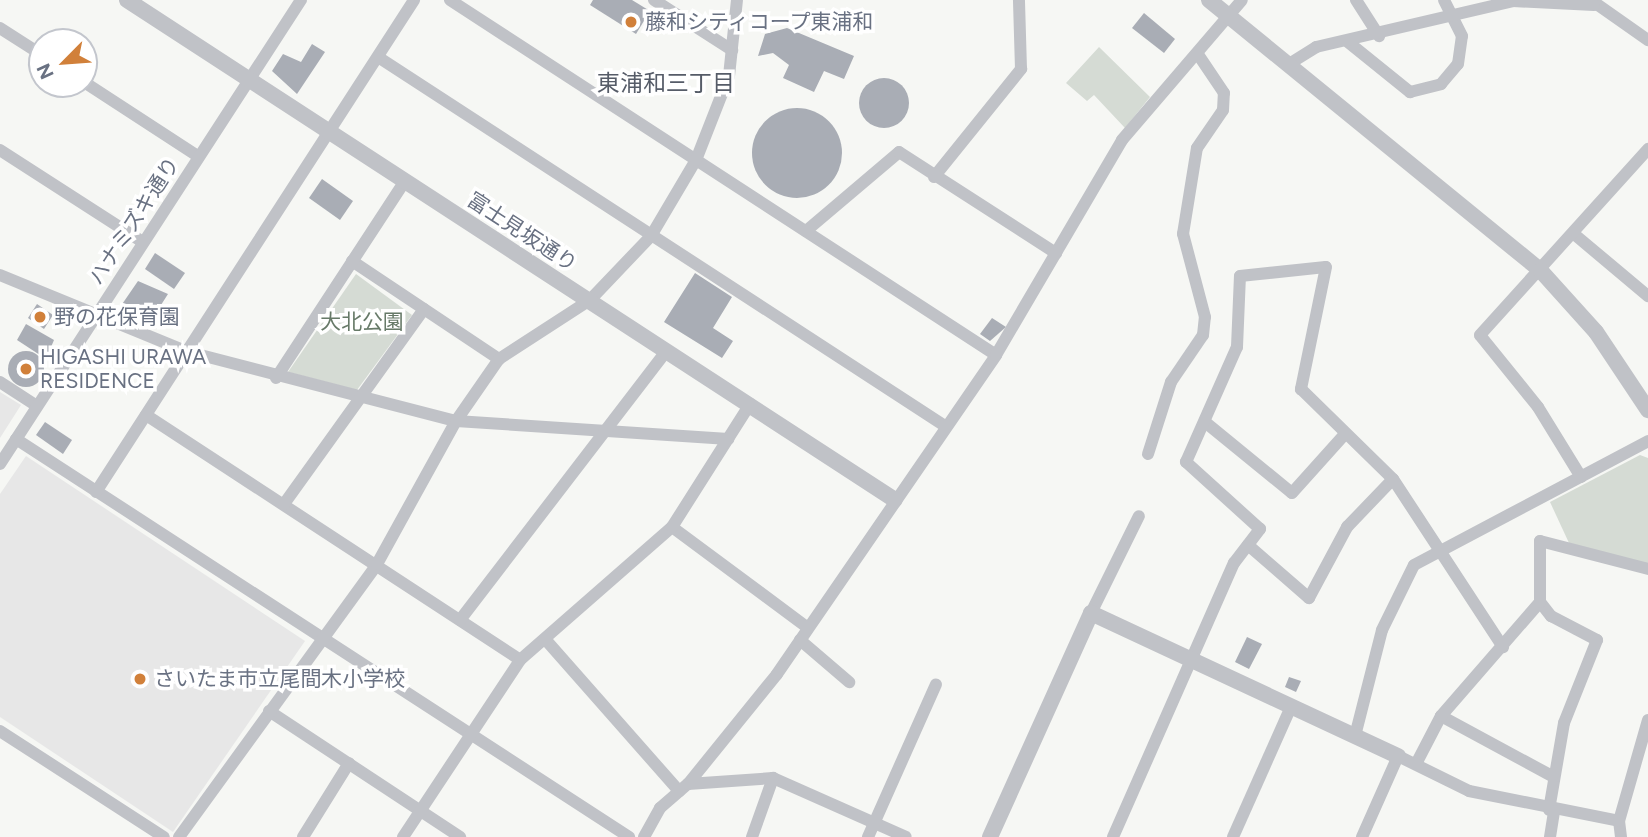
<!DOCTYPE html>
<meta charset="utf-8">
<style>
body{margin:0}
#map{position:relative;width:1648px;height:837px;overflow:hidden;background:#f6f7f4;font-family:Figtree,"Noto Sans JP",sans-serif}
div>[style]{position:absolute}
.built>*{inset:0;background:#e7e7e7}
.green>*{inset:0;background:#d5dbd4}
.building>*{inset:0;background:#a9adb5}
.round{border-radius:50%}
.minor>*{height:12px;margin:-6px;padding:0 6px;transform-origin:6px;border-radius:6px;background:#c0c2c7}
.tertiary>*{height:16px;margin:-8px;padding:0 8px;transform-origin:8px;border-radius:8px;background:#c0c2c7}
.dots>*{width:19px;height:19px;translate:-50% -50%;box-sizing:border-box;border:4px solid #fff;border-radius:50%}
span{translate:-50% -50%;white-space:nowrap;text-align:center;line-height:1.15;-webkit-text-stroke:7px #fff;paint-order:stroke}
.poi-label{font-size:21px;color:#697182}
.left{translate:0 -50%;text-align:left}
.street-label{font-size:21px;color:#697182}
.park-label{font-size:21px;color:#677a68}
.neighbourhood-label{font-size:23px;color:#565c68}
.north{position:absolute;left:28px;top:28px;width:70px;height:70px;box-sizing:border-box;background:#fff;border:2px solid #c3c6cd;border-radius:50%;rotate:245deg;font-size:19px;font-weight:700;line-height:28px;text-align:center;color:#697182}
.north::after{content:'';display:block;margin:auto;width:24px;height:32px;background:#d1803a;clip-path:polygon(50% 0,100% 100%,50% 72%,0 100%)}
</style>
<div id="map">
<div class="built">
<i style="clip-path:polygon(0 392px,21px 405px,0 438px)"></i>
<i style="clip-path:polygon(26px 456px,305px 641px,173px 832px,0 717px,0 494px)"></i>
</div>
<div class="green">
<i style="clip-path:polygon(1099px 47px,1150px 97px,1125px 128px,1094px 95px,1087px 101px,1066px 83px)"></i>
<i style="clip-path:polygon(356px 274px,412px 315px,357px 390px,288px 372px)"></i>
<i style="clip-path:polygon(1640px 455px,1648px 458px,1648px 564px,1569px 543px,1550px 502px)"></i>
</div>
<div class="building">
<i style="clip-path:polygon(593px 0,632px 0,650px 11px,636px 34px,590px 5px)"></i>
<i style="clip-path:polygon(1144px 13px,1175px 39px,1164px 53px,1132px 28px)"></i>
<i style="clip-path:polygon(787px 28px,854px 56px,844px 79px,824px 71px,814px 92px,783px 78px,789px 65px,773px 53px,758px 56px,765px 34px)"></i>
<i style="clip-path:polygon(312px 44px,325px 52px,297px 94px,272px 71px,283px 54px,301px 62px)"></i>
<i class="round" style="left:859px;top:78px;width:50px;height:50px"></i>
<i class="round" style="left:752px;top:108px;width:90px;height:90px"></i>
<i style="clip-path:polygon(322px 179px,353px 201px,340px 220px,309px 198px)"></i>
<i style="clip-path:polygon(155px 253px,185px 273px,174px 289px,145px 269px)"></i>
<i style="clip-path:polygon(695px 273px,732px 297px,713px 328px,733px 341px,722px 358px,664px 322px)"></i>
<i style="clip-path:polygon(138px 281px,168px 294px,154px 316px,145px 310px,131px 322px,116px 313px)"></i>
<i style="clip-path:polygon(37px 304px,53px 315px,44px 329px,28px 318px)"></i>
<i style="clip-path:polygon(992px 318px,1006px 327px,990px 341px,980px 334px)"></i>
<i style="clip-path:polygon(26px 324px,54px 340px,46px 359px,17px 340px)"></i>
<i class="round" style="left:8px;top:351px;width:36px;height:36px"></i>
<i style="clip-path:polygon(45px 422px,72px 440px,63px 454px,36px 435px)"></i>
<i style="clip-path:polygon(1247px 637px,1262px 644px,1249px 669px,1235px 662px)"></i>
<i style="clip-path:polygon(1289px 677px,1301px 681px,1296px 692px,1285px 687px)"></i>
</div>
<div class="minor">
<i style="left:450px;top:0;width:651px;rotate:33.03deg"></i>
<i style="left:654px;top:0;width:93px;rotate:32.7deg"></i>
<i style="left:1356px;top:0;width:43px;rotate:57.4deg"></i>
<i style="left:1591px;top:0;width:70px;rotate:35.1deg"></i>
<i style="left:0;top:28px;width:50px;rotate:32.7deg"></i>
<i style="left:1348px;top:42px;width:80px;rotate:38.9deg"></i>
<i style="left:1410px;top:92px;width:32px;rotate:-14deg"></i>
<i style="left:1441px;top:84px;width:26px;rotate:-50deg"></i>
<i style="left:1458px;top:64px;width:28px;rotate:-82deg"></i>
<i style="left:1462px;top:36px;width:40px;rotate:-116.6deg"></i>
<i style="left:378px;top:57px;width:676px;rotate:33.06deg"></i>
<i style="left:1289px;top:64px;width:32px;rotate:-32deg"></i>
<i style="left:1316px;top:47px;width:202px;rotate:-13.1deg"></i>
<i style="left:1513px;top:1px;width:81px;rotate:2.8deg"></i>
<i style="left:84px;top:82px;width:137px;rotate:33.1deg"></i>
<i style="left:0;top:150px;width:170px;rotate:32.8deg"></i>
<i style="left:934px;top:177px;width:139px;rotate:-51.1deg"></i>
<i style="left:1021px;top:69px;width:69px;rotate:-91.7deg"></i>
<i style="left:806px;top:231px;width:122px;rotate:-40.3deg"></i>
<i style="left:899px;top:152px;width:187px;rotate:32.8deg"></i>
<i style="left:1574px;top:234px;width:97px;rotate:40deg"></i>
<i style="left:352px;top:261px;width:177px;rotate:33.7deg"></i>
<i style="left:0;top:275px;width:200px;rotate:22.3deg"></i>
<i style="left:185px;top:351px;width:280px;rotate:14.5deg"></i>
<i style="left:456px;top:421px;width:273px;rotate:3.8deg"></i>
<i style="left:276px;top:378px;width:235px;rotate:-56.8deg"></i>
<i style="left:0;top:382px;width:44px;rotate:33deg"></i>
<i style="left:146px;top:415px;width:447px;rotate:33.2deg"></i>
<i style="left:1205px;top:422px;width:112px;rotate:39.2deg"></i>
<i style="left:1292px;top:493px;width:79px;rotate:-48.1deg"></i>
<i style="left:16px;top:439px;width:731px;rotate:32.99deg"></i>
<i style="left:1148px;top:454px;width:76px;rotate:-72.3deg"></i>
<i style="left:1171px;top:382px;width:57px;rotate:-55.8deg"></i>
<i style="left:1203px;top:335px;width:18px;rotate:-84deg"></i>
<i style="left:1205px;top:317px;width:86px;rotate:-104.8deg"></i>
<i style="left:1183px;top:234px;width:87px;rotate:-80.8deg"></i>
<i style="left:1197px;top:148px;width:46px;rotate:-55.6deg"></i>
<i style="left:1223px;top:110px;width:17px;rotate:-87deg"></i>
<i style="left:1224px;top:93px;width:48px;rotate:-124deg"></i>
<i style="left:0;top:464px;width:553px;rotate:-57.03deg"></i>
<i style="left:1581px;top:477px;width:82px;rotate:-121.6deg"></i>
<i style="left:1538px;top:407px;width:92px;rotate:-128.9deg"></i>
<i style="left:1480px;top:335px;width:251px;rotate:-47.9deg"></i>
<i style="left:96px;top:492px;width:586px;rotate:-57.12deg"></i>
<i style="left:284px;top:504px;width:240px;rotate:-54.3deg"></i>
<i style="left:672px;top:527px;width:169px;rotate:36.6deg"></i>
<i style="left:1248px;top:545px;width:81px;rotate:41deg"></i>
<i style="left:1309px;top:598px;width:81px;rotate:-61.8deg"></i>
<i style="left:1347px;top:527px;width:66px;rotate:-46.2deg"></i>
<i style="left:1540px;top:602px;width:18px;rotate:52deg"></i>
<i style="left:1551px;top:616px;width:52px;rotate:27.6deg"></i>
<i style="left:1597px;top:640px;width:89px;rotate:111.7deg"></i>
<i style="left:1564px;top:723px;width:88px;rotate:99.8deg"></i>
<i style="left:1091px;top:613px;width:108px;rotate:-63.7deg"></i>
<i style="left:460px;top:620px;width:340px;rotate:-52.5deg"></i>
<i style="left:545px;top:639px;width:203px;rotate:48.6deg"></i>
<i style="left:800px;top:640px;width:65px;rotate:40.6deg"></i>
<i style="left:269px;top:711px;width:229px;rotate:33.4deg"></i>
<i style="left:1441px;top:716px;width:128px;rotate:28.4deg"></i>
<i style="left:0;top:731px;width:195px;rotate:32.9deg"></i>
<i style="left:1355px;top:736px;width:109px;rotate:-75.7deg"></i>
<i style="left:1382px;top:630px;width:72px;rotate:-63.8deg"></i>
<i style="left:1414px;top:565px;width:265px;rotate:-27.9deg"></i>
<i style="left:1416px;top:764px;width:54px;rotate:-62.5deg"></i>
<i style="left:1441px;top:716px;width:151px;rotate:-49deg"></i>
<i style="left:1540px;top:602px;width:61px;rotate:-90deg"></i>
<i style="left:1540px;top:541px;width:112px;rotate:14.5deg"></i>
<i style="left:688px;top:784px;width:85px;rotate:-4deg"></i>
<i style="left:773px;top:778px;width:145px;rotate:23.9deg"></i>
<i style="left:179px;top:837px;width:337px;rotate:-54deg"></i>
<i style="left:377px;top:564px;width:163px;rotate:-61.1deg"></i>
<i style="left:456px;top:421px;width:75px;rotate:-55.3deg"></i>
<i style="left:499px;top:359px;width:108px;rotate:-33deg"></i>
<i style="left:590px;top:300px;width:88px;rotate:-46.4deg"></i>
<i style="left:651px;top:236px;width:88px;rotate:-59.4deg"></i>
<i style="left:696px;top:160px;width:90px;rotate:-68.6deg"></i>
<i style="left:729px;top:76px;width:76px;rotate:-84deg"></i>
<i style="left:303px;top:837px;width:87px;rotate:-58.1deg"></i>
<i style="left:403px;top:837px;width:212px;rotate:-56.5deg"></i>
<i style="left:520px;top:660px;width:202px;rotate:-41.2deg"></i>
<i style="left:672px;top:527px;width:146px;rotate:-57.6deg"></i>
<i style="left:644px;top:837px;width:33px;rotate:-61deg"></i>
<i style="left:660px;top:808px;width:37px;rotate:-41deg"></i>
<i style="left:688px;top:784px;width:141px;rotate:-51deg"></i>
<i style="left:777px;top:674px;width:387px;rotate:-55.5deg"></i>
<i style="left:996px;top:355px;width:249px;rotate:-59.6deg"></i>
<i style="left:1122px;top:140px;width:184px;rotate:-49.4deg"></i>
<i style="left:752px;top:837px;width:63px;rotate:-70.4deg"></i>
<i style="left:868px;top:837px;width:167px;rotate:-66deg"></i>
<i style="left:1113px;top:837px;width:300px;rotate:-66.2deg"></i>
<i style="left:1234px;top:563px;width:43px;rotate:-52.6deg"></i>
<i style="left:1260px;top:529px;width:100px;rotate:-137.8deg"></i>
<i style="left:1186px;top:462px;width:126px;rotate:-66.1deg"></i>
<i style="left:1237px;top:347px;width:71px;rotate:-87.6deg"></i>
<i style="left:1240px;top:276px;width:86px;rotate:-6deg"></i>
<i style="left:1326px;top:267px;width:125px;rotate:101.6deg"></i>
<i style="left:1301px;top:389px;width:129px;rotate:44.4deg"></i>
<i style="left:1393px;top:479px;width:201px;rotate:56.8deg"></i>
<i style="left:1233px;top:837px;width:142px;rotate:-66deg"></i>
<i style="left:1362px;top:837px;width:89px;rotate:-66deg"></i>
<i style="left:1398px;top:756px;width:79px;rotate:26.2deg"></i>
<i style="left:1469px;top:791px;width:153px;rotate:11.3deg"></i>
<i style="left:1550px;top:837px;width:26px;rotate:-81deg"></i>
<i style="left:1621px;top:837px;width:16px;rotate:-97deg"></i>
<i style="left:1619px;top:821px;width:105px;rotate:-74deg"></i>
</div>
<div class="tertiary">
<i style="left:127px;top:0;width:916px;rotate:33.07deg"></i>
<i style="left:1209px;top:0;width:429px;rotate:39.2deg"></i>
<i style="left:1541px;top:271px;width:82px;rotate:48deg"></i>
<i style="left:1596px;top:332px;width:94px;rotate:56.3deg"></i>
<i style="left:990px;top:837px;width:246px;rotate:-65.7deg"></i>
<i style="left:1091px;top:613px;width:339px;rotate:25deg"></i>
</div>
<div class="dots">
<i style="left:631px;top:22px;background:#d1803a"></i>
<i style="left:40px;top:317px;background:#d1803a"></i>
<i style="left:26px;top:369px;background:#d1803a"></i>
<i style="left:140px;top:679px;background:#d1803a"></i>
</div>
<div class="poi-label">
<span class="left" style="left:645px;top:22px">藤和シティコープ東浦和</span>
<span class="left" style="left:54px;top:317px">野の花保育園</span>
<span class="left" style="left:40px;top:369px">HIGASHI URAWA<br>RESIDENCE</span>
<span class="left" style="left:154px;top:679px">さいたま市立尾間木小学校</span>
</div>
<div class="street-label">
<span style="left:134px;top:221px;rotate:-57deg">ハナミズキ通り</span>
<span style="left:522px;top:232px;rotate:33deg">富士見坂通り</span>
</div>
<div class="park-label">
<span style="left:362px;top:322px">大北公園</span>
</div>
<div class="neighbourhood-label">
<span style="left:666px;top:83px">東浦和三丁目</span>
</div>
<div class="north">N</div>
</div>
